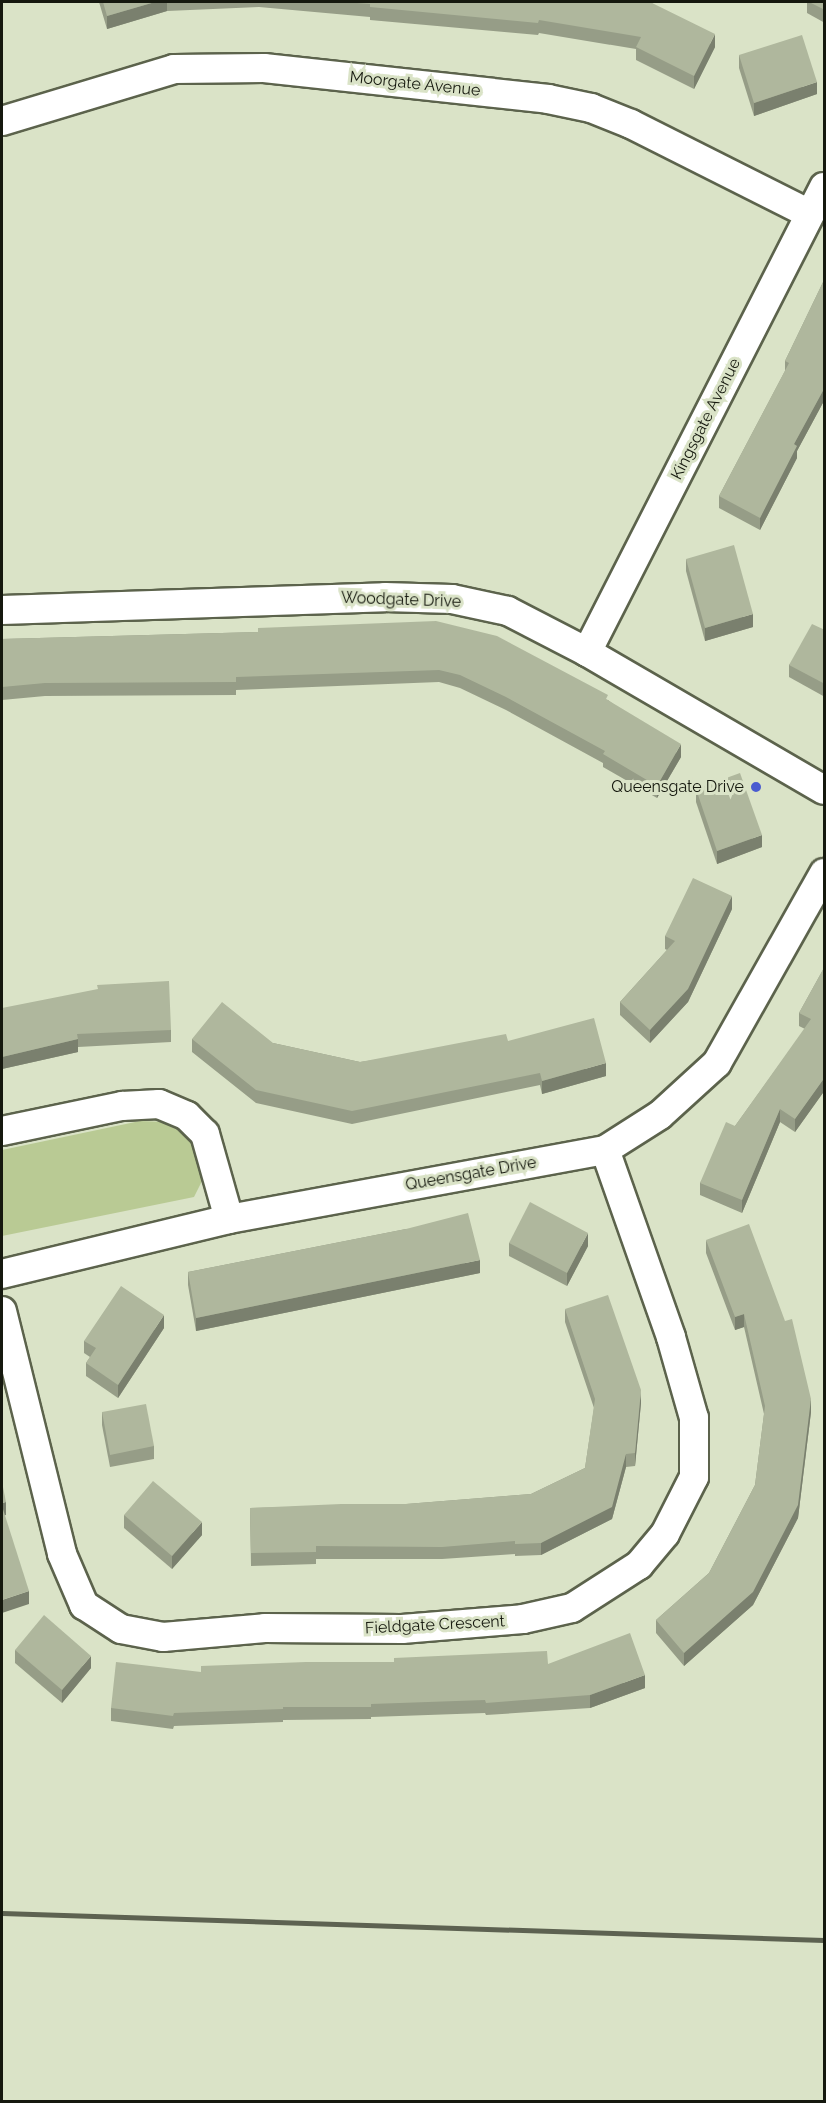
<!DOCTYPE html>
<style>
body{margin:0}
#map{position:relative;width:826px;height:2103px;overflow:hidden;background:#dae3c7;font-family:Raleway,sans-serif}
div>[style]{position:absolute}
.green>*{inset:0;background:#b9ca94}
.roads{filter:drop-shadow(2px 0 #5c634c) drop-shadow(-2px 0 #5c634c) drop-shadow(0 2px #5c634c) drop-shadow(0 -2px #5c634c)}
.street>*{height:28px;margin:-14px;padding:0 14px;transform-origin:14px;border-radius:14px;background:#fff}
.rail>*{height:4.5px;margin:-2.25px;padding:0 2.25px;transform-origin:2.25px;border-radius:2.25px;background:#5d6251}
.wall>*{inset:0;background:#969d87}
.shaded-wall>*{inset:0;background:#7a806e}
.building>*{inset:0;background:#afb79d}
.dots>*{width:16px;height:16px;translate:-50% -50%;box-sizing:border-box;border:3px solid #dae3c7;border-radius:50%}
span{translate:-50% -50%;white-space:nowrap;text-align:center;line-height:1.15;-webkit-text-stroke:6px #dae3c7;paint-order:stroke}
.street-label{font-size:16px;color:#15180e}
.poi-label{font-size:16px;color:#15180e}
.right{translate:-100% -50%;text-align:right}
.frame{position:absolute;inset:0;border:3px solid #15180e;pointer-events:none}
</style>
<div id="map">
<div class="green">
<i style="clip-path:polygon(140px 1121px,167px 1122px,188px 1130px,201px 1150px,203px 1179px,194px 1197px,2px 1236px,2px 1150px)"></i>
</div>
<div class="roads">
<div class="street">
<i style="left:2px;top:121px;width:180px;rotate:-16.8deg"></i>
<i style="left:174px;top:69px;width:90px;rotate:-0.6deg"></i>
<i style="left:264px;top:68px;width:286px;rotate:6.2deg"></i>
<i style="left:548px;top:99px;width:44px;rotate:11.8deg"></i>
<i style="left:591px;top:108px;width:43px;rotate:21.8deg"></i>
<i style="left:631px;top:124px;width:200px;rotate:26.7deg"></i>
<i style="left:2px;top:610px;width:383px;rotate:-1.9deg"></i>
<i style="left:385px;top:597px;width:67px;rotate:1.7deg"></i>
<i style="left:452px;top:599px;width:57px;rotate:12.1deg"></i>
<i style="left:508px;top:611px;width:89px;rotate:27.4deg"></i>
<i style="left:587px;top:652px;width:274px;rotate:30.2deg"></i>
<i style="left:587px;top:652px;width:522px;rotate:-62.99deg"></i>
<i style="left:2px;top:1131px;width:123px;rotate:-11.8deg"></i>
<i style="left:122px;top:1106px;width:37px;rotate:-3deg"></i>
<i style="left:159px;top:1104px;width:30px;rotate:23deg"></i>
<i style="left:187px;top:1116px;width:25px;rotate:45deg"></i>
<i style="left:205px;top:1134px;width:88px;rotate:74.2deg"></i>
<i style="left:2px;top:1274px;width:234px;rotate:-13.6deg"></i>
<i style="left:229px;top:1219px;width:382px;rotate:-10.4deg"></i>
<i style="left:605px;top:1150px;width:65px;rotate:-32.5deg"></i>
<i style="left:660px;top:1115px;width:77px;rotate:-42.4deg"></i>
<i style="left:717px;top:1063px;width:218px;rotate:-60.6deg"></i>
<i style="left:2px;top:1311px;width:250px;rotate:76.1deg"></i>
<i style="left:62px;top:1554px;width:56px;rotate:66.7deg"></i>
<i style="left:84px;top:1605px;width:44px;rotate:33deg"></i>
<i style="left:121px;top:1629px;width:43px;rotate:10.8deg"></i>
<i style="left:163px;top:1637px;width:102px;rotate:-5deg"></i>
<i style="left:265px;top:1628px;width:137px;rotate:0.4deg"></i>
<i style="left:402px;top:1629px;width:121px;rotate:-4.7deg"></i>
<i style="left:523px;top:1619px;width:50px;rotate:-12.7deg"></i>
<i style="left:572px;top:1608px;width:80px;rotate:-32.7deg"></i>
<i style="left:639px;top:1565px;width:40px;rotate:-50deg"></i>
<i style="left:665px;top:1534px;width:64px;rotate:-63deg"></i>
<i style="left:694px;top:1477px;width:59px;rotate:-90deg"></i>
<i style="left:694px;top:1418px;width:84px;rotate:-105.9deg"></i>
<i style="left:671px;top:1337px;width:198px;rotate:-109.4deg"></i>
</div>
</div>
<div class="rail">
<i style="left:2px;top:1913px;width:822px;rotate:1.88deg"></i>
</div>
<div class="wall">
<i style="clip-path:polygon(99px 2px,650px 2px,715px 47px,694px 89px,636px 60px,636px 49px,539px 33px,538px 35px,370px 20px,370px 17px,259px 7px,167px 11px,107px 29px)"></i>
<i style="clip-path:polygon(807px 2px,825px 2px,825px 23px,807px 13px)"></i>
<i style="clip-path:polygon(739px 55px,817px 94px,754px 116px,739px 68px)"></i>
<i style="clip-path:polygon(825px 278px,825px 399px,797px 451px,797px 458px,760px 530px,719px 508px,719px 496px,785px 371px,785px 361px)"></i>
<i style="clip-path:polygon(686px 559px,753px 627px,705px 641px,686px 571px)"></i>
<i style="clip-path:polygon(825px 630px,825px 697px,789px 677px,789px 665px)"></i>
<i style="clip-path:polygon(258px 632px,608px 700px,681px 757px,657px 798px,603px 767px,603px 763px,506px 710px,460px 688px,439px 682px,236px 690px,236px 695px,45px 696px,2px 700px,2px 639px)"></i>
<i style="clip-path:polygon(696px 789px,762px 847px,717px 864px,696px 802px)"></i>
<i style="clip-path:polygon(732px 909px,688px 1002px,650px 1043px,620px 1015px,620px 1002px,667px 950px,665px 949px,665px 936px)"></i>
<i style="clip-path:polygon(825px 966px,825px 1090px,795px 1132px,780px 1122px,742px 1213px,700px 1195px,700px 1183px,735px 1126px,805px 1029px,799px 1026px,799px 1013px)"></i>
<i style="clip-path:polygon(2px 1008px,171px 1030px,171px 1042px,78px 1047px,78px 1052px,2px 1069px)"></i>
<i style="clip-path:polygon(192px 1039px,273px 1043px,360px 1062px,508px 1041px,606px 1076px,542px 1094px,540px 1085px,352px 1124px,256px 1103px,192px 1052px)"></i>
<i style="clip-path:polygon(406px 1229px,480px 1273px,196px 1331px,188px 1285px,188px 1272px)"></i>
<i style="clip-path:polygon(706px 1240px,811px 1412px,798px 1518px,753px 1605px,684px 1666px,656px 1633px,656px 1620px,709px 1573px,755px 1485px,764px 1414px,744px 1327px,735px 1330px,706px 1253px)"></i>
<i style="clip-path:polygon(509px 1243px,588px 1246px,567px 1286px,509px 1256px)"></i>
<i style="clip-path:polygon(565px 1309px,641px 1403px,635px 1466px,626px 1467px,612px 1519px,541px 1555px,515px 1556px,515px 1554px,442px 1559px,316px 1559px,316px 1564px,251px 1566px,250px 1508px,406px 1504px,531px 1494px,585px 1468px,594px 1408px,565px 1322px)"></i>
<i style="clip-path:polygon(164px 1328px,118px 1398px,86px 1376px,86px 1363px,90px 1357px,84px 1353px,84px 1341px)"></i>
<i style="clip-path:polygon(102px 1412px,154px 1446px,154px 1459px,110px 1467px,102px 1425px)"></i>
<i style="clip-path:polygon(124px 1515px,202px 1535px,172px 1569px,124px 1528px)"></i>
<i style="clip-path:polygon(15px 1650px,91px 1668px,62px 1703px,15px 1663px)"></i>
<i style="clip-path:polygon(548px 1664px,645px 1688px,590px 1708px,486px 1715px,485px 1713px,371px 1717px,371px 1719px,283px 1720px,283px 1722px,174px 1726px,173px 1729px,111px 1721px,111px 1708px,201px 1672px)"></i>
</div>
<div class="shaded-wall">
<i style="clip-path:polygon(155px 2px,167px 2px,167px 11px,107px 29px,107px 16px)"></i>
<i style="clip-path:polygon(715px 34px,715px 47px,694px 89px,694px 76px)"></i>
<i style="clip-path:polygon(817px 82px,817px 94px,754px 116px,754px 103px)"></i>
<i style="clip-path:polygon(825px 387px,825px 399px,797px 451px,797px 458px,760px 530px,760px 518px,794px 444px)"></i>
<i style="clip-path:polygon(753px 614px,753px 627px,705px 641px,705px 628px)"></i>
<i style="clip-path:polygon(681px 744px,681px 757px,657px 798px,657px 786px)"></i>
<i style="clip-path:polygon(762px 835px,762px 847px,717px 864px,717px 851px)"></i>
<i style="clip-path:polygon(732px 896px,732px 909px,688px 1002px,650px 1043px,650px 1030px)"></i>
<i style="clip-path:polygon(78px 1039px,78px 1052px,2px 1069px,2px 1057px)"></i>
<i style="clip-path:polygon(606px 1063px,606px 1076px,542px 1094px,542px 1081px)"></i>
<i style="clip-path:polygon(825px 1077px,825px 1090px,795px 1132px,795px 1119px)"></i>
<i style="clip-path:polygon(780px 1109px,780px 1122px,742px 1213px,742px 1200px)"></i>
<i style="clip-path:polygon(588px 1233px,588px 1246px,567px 1286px,567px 1273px)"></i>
<i style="clip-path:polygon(480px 1260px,480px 1273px,196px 1331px,196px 1318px)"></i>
<i style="clip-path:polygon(744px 1314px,744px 1327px,735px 1330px,735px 1317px)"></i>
<i style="clip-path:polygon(164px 1315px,164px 1328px,118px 1398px,118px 1385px)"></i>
<i style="clip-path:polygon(641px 1390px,641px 1403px,635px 1466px,635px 1453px)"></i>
<i style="clip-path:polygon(811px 1399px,811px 1412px,798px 1518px,753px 1605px,684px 1666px,684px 1653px)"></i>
<i style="clip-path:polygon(626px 1454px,626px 1467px,612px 1519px,541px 1555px,541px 1543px)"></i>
<i style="clip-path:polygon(6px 1502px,6px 1515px,2px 1516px,2px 1503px)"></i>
<i style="clip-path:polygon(202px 1522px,202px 1535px,172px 1569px,172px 1556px)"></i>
<i style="clip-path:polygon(29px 1591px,29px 1604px,2px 1613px,2px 1600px)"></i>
<i style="clip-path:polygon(91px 1656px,91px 1668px,62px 1703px,62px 1690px)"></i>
<i style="clip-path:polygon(645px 1675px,645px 1688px,590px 1708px,590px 1695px)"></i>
</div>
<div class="building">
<i style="clip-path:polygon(103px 2px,155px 2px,107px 16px)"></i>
<i style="clip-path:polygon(344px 2px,650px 2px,715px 34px,694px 76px,636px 47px,641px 37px,539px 20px,538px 23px,370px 7px,370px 4px)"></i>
<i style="clip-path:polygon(809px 2px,825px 2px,825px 10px)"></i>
<i style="clip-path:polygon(802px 35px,817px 82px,754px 103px,739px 55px)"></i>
<i style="clip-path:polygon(825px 278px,825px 387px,794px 444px,797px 446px,760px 518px,719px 496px,789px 363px,785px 361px)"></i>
<i style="clip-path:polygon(734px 545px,753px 614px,705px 628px,686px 559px)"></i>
<i style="clip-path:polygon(436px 621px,497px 636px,608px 695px,606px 699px,681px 744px,657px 786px,603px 754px,605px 751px,506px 697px,460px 675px,439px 670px,236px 677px,236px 682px,45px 683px,2px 687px,2px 639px,258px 632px,258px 628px)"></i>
<i style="clip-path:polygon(812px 624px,825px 630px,825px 684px,789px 665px)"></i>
<i style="clip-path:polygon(740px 773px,762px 835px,717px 851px,696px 789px)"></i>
<i style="clip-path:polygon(693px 878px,732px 896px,688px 989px,650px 1030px,620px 1002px,675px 941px,665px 936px)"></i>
<i style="clip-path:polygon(825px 966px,825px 1077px,795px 1119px,780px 1109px,742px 1200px,700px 1183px,726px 1122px,735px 1126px,811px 1019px,799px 1013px)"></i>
<i style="clip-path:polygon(169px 981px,171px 1030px,77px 1034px,78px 1039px,2px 1057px,2px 1008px,98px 989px,97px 985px)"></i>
<i style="clip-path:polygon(222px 1002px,273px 1043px,360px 1062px,506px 1034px,508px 1041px,594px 1018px,606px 1063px,542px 1081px,540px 1073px,352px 1111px,256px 1090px,192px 1039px)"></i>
<i style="clip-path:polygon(530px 1202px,588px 1233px,567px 1273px,509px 1243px)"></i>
<i style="clip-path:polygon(468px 1213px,480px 1260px,196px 1318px,188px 1272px,406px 1229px)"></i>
<i style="clip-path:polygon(749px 1224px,785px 1321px,792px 1319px,811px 1399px,798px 1505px,753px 1592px,684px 1653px,656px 1620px,709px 1573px,755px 1485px,765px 1406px,744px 1314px,735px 1317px,706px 1240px)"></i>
<i style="clip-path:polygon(121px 1286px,164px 1315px,118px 1385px,86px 1363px,96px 1348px,84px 1341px)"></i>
<i style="clip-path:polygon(608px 1295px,641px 1390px,635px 1453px,626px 1454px,612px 1507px,541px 1543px,515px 1544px,515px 1541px,442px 1547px,316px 1546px,316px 1552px,251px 1553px,250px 1508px,341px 1504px,406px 1504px,531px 1494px,585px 1468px,595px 1399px,565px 1309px)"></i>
<i style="clip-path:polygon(146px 1404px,154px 1446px,110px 1455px,102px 1412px)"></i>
<i style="clip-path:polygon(153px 1481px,202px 1522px,172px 1556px,124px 1515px)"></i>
<i style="clip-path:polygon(2px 1482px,6px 1502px,2px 1503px)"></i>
<i style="clip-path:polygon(2px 1506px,29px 1591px,2px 1600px)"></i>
<i style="clip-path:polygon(44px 1615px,91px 1656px,62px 1690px,15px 1650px)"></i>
<i style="clip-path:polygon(630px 1633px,645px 1675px,590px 1695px,486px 1703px,485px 1700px,371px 1704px,371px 1707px,283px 1707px,283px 1709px,174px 1713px,173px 1716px,111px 1708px,116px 1662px,201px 1672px,201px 1666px,306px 1662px,394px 1662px,394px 1658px,547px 1651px,548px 1664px)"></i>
</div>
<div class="dots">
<i style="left:756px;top:787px;background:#495bd0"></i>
</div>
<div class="street-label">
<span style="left:415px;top:84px;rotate:6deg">Moorgate Avenue</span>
<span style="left:706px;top:419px;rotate:-63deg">Kingsgate Avenue</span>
<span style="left:401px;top:600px;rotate:2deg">Woodgate Drive</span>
<span style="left:471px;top:1174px;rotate:-10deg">Queensgate Drive</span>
<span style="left:435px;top:1625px;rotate:-3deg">Fieldgate Crescent</span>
</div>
<div class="poi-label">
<span class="right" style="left:744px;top:787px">Queensgate Drive</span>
</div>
<div class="frame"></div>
</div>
